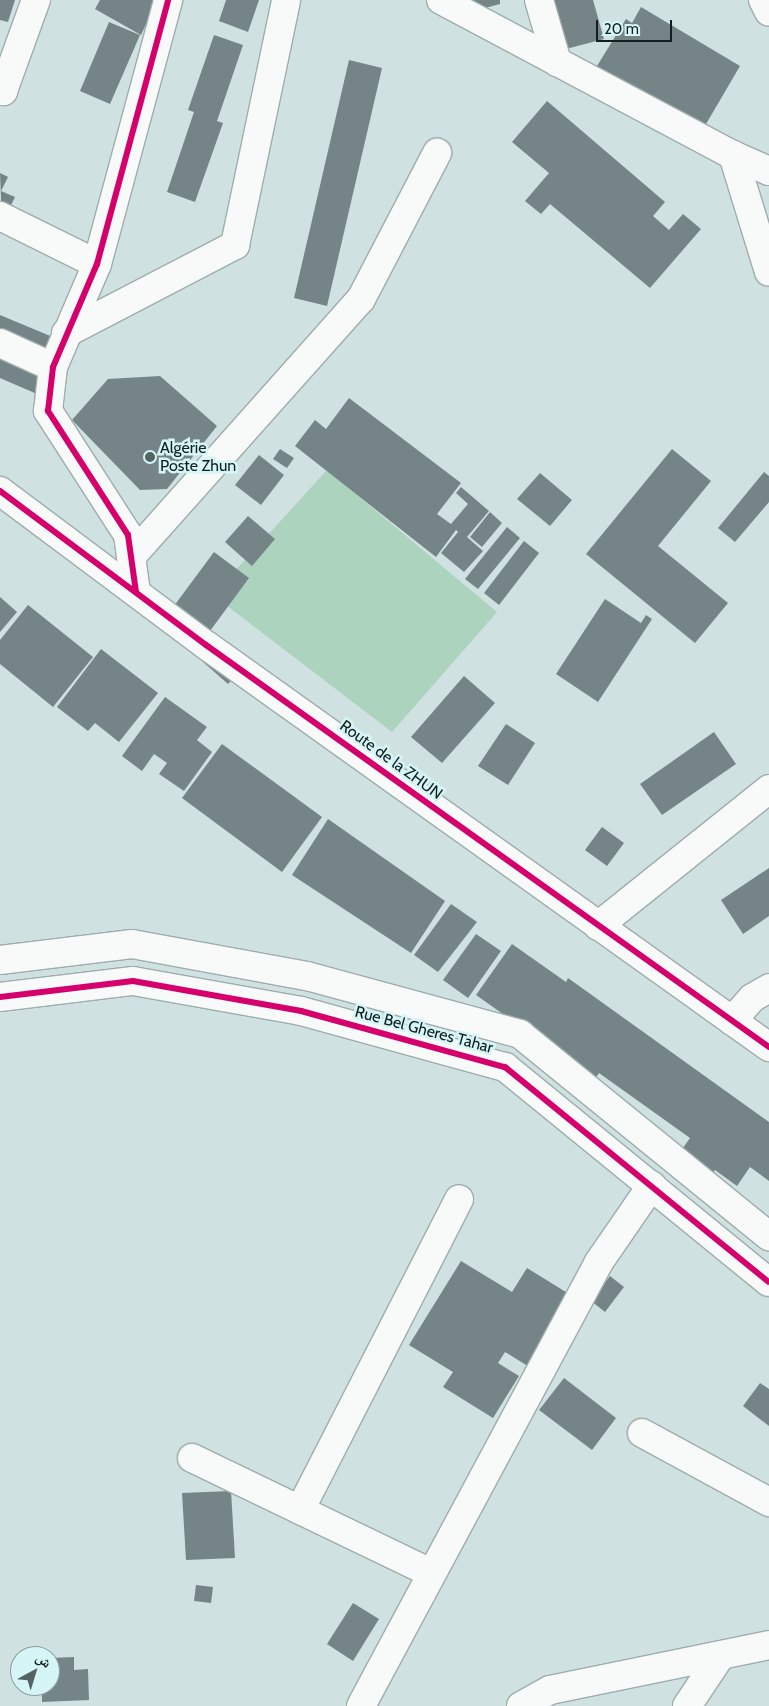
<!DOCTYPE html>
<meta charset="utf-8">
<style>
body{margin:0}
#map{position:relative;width:769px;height:1706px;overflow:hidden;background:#cfe1e1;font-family:Cabin,"Noto Naskh Arabic",sans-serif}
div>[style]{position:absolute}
.green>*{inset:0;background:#acd3be}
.building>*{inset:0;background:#758587}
.roads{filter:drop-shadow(1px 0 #9eacac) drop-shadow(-1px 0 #9eacac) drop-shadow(0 1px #9eacac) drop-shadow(0 -1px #9eacac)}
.street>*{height:28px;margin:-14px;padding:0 14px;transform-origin:14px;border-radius:14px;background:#f8fafa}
.cycleway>*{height:6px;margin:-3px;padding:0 3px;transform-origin:3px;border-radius:3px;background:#d6006c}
.dots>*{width:14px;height:14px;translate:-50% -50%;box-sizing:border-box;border:2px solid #d5f5f6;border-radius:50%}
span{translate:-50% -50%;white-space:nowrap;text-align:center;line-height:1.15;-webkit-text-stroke:5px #d5f5f6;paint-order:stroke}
.poi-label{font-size:16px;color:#131f1f}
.left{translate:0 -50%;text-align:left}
.street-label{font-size:16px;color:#131f1f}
.north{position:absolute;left:10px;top:1646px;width:50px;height:50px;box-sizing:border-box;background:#d5f5f6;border:1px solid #879fa0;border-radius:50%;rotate:39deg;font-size:14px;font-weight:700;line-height:20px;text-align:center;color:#131f1f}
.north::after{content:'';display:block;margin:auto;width:18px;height:22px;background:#556363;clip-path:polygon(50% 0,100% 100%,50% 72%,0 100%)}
.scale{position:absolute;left:596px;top:20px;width:76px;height:22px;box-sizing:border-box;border:2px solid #131f1f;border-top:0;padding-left:6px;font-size:15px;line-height:18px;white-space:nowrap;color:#131f1f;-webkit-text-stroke:4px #d5f5f6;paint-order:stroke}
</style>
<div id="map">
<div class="green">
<i style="clip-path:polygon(327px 470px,497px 612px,392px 732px,213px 595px)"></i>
</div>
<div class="building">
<i style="clip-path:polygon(0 0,15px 0,8px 22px,0 20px)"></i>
<i style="clip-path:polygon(100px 0,166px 0,163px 30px,147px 22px,141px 35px,95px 9px)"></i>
<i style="clip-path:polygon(226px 0,259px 0,248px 32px,219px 21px)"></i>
<i style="clip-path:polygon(458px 0,500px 0,500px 4px,462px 14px)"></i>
<i style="clip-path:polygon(553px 0,593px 0,604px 39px,566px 49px)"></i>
<i style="clip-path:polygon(641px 7px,740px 66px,699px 136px,597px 66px,626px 19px,632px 23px)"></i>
<i style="clip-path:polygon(109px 22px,140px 35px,110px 104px,80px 91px)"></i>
<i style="clip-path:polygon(214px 35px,243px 45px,217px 121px,223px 123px,195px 202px,167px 192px,194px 112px,188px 110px)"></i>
<i style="clip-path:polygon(349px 60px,382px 68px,327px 306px,294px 298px)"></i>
<i style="clip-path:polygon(547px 101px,665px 202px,653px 216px,669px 230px,683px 214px,701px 229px,650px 288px,550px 204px,541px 214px,525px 201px,549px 173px,512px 142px)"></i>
<i style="clip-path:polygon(0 173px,8px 177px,1px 191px,15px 197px,2px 224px)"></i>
<i style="clip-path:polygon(0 315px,67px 343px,44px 397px,0 378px)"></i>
<i style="clip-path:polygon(160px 376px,217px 426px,167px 489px,140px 490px,72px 420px,108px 379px)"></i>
<i style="clip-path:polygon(349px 398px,461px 483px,437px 514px,451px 524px,468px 504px,456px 493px,461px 487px,489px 511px,467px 537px,483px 551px,464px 572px,441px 553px,458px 532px,456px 530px,436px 557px,295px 446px,315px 420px,326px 429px)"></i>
<i style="clip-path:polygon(280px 449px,294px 458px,287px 468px,273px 459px)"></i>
<i style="clip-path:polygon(672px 449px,711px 481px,658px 546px,728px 603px,695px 643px,586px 554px)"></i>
<i style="clip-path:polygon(259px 455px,284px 475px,261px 505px,235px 485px)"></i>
<i style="clip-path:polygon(764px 472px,769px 476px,769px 502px,735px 542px,718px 528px)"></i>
<i style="clip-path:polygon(540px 473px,572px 500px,550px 526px,517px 499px)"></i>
<i style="clip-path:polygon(490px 512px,502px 523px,482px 547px,470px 537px)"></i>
<i style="clip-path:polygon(248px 516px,275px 539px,252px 566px,225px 542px)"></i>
<i style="clip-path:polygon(507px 527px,520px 538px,478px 589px,465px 579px)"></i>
<i style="clip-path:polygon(524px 541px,539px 553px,499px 605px,484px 593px)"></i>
<i style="clip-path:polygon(214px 552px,249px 578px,210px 631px,246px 664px,228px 684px,202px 661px,212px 649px,168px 614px)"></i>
<i style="clip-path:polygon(0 597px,17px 612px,0 632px)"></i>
<i style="clip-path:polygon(605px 599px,641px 623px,646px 615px,652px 619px,598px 702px,556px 674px)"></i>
<i style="clip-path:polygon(28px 605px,93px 657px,53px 707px,0 664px,0 640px)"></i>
<i style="clip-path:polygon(101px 649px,158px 693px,119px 742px,95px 723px,88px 731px,57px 707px)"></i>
<i style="clip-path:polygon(464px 676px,495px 703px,442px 763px,411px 737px)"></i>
<i style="clip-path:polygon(165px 697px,207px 727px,197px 740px,212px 752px,184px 791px,159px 774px,167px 763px,154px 754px,142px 771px,122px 756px)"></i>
<i style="clip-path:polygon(506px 724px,535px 743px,508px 785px,478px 766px)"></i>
<i style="clip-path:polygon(714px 732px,736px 764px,662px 815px,640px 784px)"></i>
<i style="clip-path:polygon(222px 744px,322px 817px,282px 872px,182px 798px)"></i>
<i style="clip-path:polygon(328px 819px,445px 901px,411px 953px,292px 875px)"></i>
<i style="clip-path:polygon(602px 827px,624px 843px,607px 866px,585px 850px)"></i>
<i style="clip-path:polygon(769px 868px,769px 916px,743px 934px,721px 900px)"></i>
<i style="clip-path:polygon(451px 904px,477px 922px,438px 972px,414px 955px)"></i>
<i style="clip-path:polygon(476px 934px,501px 951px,468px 998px,443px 980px)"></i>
<i style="clip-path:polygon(512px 944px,566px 982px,568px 978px,769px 1122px,769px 1181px,750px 1167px,737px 1186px,715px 1170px,709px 1177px,678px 1155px,690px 1138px,599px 1073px,595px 1079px,476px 995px)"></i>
<i style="clip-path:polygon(461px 1261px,512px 1292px,527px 1268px,574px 1297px,531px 1368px,505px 1352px,498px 1363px,519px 1376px,493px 1418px,443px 1387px,453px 1372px,409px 1345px)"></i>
<i style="clip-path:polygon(610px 1276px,624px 1287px,605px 1312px,591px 1301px)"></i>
<i style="clip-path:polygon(564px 1378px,616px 1418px,592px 1450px,539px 1410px)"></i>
<i style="clip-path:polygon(760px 1383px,769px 1389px,769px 1426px,743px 1406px)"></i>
<i style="clip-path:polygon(231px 1491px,235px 1558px,186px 1560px,182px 1493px)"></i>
<i style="clip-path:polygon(196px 1585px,213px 1587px,211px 1603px,194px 1601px)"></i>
<i style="clip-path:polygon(353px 1603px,379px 1619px,353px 1661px,327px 1644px)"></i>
<i style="clip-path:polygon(74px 1657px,74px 1670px,88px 1669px,89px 1700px,42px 1702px,42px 1686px,50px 1686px,50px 1658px)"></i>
</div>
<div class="roads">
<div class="street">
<i style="left:441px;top:0;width:331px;rotate:28deg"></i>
<i style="left:733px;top:155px;width:39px;rotate:24deg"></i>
<i style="left:539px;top:0;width:65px;rotate:73.8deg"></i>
<i style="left:763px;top:0;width:13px;rotate:63deg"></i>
<i style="left:0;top:89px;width:4px;rotate:34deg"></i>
<i style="left:3px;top:91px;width:97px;rotate:-70.1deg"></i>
<i style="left:733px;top:155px;width:122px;rotate:72.9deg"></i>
<i style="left:0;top:216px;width:108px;rotate:26.3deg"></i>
<i style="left:66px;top:333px;width:191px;rotate:-27.5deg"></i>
<i style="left:235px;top:245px;width:250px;rotate:-78.2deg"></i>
<i style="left:0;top:343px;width:58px;rotate:24.4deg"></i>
<i style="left:0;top:491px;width:257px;rotate:36.8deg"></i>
<i style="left:206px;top:645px;width:692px;rotate:35.53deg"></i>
<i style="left:131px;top:557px;width:346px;rotate:-48.3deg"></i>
<i style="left:361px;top:299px;width:165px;rotate:-62.5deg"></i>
<i style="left:136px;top:592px;width:58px;rotate:-98deg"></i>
<i style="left:128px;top:535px;width:148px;rotate:-122.8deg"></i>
<i style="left:48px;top:411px;width:44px;rotate:-83.5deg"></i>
<i style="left:53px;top:367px;width:112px;rotate:-66.9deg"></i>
<i style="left:97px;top:264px;width:273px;rotate:-74.9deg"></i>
<i style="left:598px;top:926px;width:219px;rotate:-38.7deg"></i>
<i style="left:0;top:960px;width:133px;rotate:-6.9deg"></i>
<i style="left:132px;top:944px;width:178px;rotate:10.4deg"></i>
<i style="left:307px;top:976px;width:221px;rotate:15.2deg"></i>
<i style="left:520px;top:1034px;width:321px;rotate:39.1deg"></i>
<i style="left:0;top:997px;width:134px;rotate:-6.9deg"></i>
<i style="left:133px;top:981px;width:171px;rotate:10.1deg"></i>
<i style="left:301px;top:1011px;width:212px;rotate:15.4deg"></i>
<i style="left:505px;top:1067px;width:340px;rotate:39.2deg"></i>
<i style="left:732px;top:1021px;width:30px;rotate:-49deg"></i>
<i style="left:752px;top:998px;width:20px;rotate:-30deg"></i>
<i style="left:642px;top:1433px;width:145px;rotate:28.5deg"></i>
<i style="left:192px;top:1458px;width:265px;rotate:25.7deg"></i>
<i style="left:300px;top:1510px;width:349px;rotate:-62.9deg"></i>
<i style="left:361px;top:1706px;width:504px;rotate:-61.81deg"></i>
<i style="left:599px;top:1262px;width:93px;rotate:-55.5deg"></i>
<i style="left:521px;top:1706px;width:33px;rotate:-29deg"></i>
<i style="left:550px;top:1690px;width:224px;rotate:-11.6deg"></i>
<i style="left:687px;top:1706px;width:61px;rotate:-56.3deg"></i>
</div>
</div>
<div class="cycleway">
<i style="left:0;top:491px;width:257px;rotate:36.8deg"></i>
<i style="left:206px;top:645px;width:692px;rotate:35.53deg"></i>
<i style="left:136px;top:592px;width:58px;rotate:-98deg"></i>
<i style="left:128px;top:535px;width:148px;rotate:-122.8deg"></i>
<i style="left:48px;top:411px;width:44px;rotate:-83.5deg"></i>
<i style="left:53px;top:367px;width:112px;rotate:-66.9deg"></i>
<i style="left:97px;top:264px;width:273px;rotate:-74.9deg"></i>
<i style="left:0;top:997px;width:134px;rotate:-6.9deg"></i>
<i style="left:133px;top:981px;width:171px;rotate:10.1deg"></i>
<i style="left:301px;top:1011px;width:212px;rotate:15.4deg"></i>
<i style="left:505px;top:1067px;width:340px;rotate:39.2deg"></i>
</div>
<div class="dots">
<i style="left:150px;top:457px;background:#556363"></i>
</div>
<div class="poi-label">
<span class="left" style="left:160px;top:457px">Algérie<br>Poste Zhun</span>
</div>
<div class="street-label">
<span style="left:391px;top:760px;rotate:36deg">Route de la ZHUN</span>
<span style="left:424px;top:1030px;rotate:15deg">Rue Bel Gheres Tahar</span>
</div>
<div class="north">ش</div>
<div class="scale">20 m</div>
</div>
